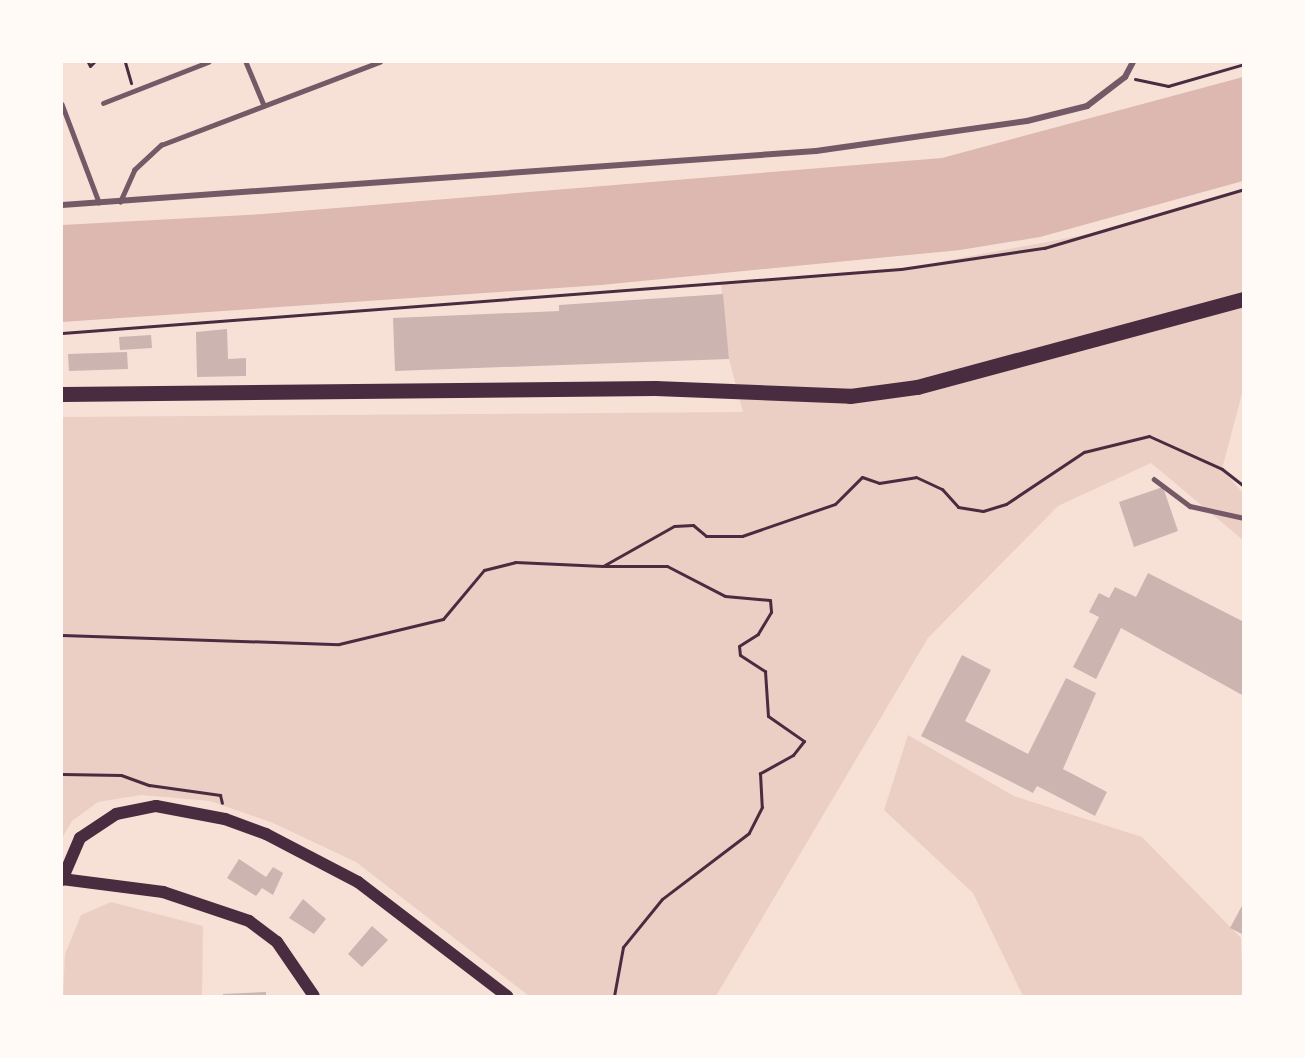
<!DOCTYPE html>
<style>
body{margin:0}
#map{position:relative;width:1305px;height:1058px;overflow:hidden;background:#f7e1d7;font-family:Ubuntu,sans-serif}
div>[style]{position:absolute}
.green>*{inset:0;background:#ebcfc5}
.water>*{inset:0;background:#dcb8b0}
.building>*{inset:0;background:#ccb4b1}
.path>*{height:3px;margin:-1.5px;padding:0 1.5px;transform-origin:1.5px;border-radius:1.5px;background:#4a2c40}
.service>*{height:4.5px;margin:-2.25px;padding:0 2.25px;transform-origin:2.25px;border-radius:2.25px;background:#755966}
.minor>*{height:6px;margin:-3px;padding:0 3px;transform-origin:3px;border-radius:3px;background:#755966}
.secondary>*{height:12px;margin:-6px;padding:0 6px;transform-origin:6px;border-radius:6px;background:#4a2c40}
.primary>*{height:15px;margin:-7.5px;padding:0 7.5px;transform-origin:7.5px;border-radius:7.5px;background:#4a2c40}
span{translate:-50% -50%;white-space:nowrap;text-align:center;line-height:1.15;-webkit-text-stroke:5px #fffaf5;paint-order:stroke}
.frame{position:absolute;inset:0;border:63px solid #fffaf5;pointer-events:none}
</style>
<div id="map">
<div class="green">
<i style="clip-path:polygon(1243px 189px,1243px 390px,1222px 469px,1243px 493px,1243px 540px,1151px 463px,1058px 506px,928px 638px,716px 996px,529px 996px,356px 862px,273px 823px,210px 801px,141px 795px,98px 802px,72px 821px,62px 838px,62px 417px,743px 412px,729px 359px,721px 284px,901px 269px,1111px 230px)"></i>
<i style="clip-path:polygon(908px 735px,1014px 796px,1142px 837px,1241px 938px,1243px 996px,1023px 996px,973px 893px,884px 810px)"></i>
<i style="clip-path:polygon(111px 902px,203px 926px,202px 996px,63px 996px,65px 954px,81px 915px)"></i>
</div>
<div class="water">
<i style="clip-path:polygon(1243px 77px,1243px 181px,1040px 237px,960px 250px,601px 285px,62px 322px,62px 225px,263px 214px,942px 158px)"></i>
</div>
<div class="building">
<i style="clip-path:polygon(723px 294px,729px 359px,395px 371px,393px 318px,559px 311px,559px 305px)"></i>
<i style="clip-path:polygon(227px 329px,228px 359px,246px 358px,246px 376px,197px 377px,196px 332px)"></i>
<i style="clip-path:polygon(151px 335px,152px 348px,120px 350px,119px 337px)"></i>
<i style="clip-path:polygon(127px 352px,128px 369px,69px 371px,68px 354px)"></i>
<i style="clip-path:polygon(1163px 487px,1178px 531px,1134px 547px,1119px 502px)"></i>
<i style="clip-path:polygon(1148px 573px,1244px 622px,1244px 696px,1121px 628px,1096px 679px,1073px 667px,1099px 617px,1089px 612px,1099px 593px,1109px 598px,1115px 587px,1136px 597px)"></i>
<i style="clip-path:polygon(962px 655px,991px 670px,965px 721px,1028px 754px,1066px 678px,1096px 693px,1063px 769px,1107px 792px,1095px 816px,1037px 786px,1033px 793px,921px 736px)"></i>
<i style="clip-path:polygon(239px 859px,266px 877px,273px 867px,283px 873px,273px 895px,262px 888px,256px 896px,227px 878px)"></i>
<i style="clip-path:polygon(303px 899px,326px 919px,314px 934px,289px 918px)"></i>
<i style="clip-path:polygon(1244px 902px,1244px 935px,1230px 928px)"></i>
<i style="clip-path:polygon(372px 926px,388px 940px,362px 967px,348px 954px)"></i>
<i style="clip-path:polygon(266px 992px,266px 996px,223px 996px,223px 994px)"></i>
</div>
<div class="path">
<i style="left:88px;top:62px;width:4px;rotate:63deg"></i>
<i style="left:90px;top:66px;width:6px;rotate:-45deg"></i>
<i style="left:125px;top:62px;width:22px;rotate:74deg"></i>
<i style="left:1135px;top:79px;width:34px;rotate:12deg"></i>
<i style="left:1168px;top:86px;width:79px;rotate:-16.1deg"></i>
<i style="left:62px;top:333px;width:841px;rotate:-4.36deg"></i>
<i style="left:901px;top:269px;width:145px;rotate:-8.4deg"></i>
<i style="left:1044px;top:248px;width:209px;rotate:-16.4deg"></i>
<i style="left:605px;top:566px;width:62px"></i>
<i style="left:667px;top:566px;width:65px;rotate:27.3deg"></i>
<i style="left:725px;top:596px;width:45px;rotate:5.1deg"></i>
<i style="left:770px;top:600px;width:12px;rotate:85deg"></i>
<i style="left:771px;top:612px;width:26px;rotate:121deg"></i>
<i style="left:758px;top:634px;width:22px;rotate:148deg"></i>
<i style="left:739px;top:646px;width:9px;rotate:84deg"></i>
<i style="left:740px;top:655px;width:30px;rotate:33deg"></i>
<i style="left:765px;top:671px;width:45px;rotate:86.2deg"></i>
<i style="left:768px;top:716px;width:44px;rotate:34.8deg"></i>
<i style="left:804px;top:741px;width:18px;rotate:128deg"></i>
<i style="left:793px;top:755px;width:38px;rotate:151deg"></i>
<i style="left:760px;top:773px;width:34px;rotate:87deg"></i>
<i style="left:762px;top:807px;width:29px;rotate:117deg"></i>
<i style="left:749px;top:833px;width:109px;rotate:142.8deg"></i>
<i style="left:662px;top:899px;width:62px;rotate:129.1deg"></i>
<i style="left:623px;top:947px;width:50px;rotate:100.4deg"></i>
<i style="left:62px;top:635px;width:277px;rotate:1.9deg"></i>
<i style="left:339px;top:644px;width:107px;rotate:-13.5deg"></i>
<i style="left:443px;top:619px;width:64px;rotate:-50.1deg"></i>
<i style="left:484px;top:570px;width:32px;rotate:-14deg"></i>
<i style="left:515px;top:562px;width:88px;rotate:2.6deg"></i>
<i style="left:603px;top:566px;width:81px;rotate:-29.4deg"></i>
<i style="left:674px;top:526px;width:19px;rotate:-3deg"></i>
<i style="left:693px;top:525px;width:17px;rotate:40deg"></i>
<i style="left:706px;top:536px;width:36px"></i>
<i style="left:742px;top:536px;width:98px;rotate:-19deg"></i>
<i style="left:835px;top:504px;width:38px;rotate:-45deg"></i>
<i style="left:862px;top:477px;width:18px;rotate:19deg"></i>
<i style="left:879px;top:483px;width:37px;rotate:-9deg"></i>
<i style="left:916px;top:477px;width:29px;rotate:25deg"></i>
<i style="left:942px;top:489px;width:24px;rotate:48deg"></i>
<i style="left:958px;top:507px;width:25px;rotate:9deg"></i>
<i style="left:983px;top:511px;width:24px;rotate:-17deg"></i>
<i style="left:1006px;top:504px;width:94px;rotate:-33.7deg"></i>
<i style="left:1084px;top:452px;width:67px;rotate:-13.8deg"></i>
<i style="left:1149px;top:436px;width:80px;rotate:24.3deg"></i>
<i style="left:1222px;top:469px;width:28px;rotate:38deg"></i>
<i style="left:62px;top:774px;width:59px;rotate:1deg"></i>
<i style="left:121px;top:775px;width:30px;rotate:20deg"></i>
<i style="left:149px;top:785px;width:72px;rotate:8deg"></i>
<i style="left:220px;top:795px;width:8px;rotate:76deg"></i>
</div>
<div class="service">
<i style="left:246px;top:62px;width:47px;rotate:67.3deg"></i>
<i style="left:103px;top:103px;width:113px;rotate:-21.3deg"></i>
<i style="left:62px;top:104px;width:105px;rotate:69.3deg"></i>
<i style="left:120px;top:202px;width:35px;rotate:-66deg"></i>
<i style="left:134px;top:170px;width:37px;rotate:-43deg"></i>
<i style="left:161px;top:145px;width:234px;rotate:-20.8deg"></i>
<i style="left:1154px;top:479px;width:45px;rotate:36.9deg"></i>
<i style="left:1190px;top:506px;width:55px;rotate:12.5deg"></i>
</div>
<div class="minor">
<i style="left:62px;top:205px;width:756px;rotate:-4.1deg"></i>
<i style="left:816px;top:151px;width:213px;rotate:-8.1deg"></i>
<i style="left:1027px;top:121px;width:62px;rotate:-14deg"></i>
<i style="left:1087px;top:106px;width:48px;rotate:-37.3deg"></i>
<i style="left:1125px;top:77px;width:17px;rotate:-62deg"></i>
</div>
<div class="secondary">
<i style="left:62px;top:879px;width:102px;rotate:7.3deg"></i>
<i style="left:163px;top:892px;width:91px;rotate:18.6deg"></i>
<i style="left:249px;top:921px;width:35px;rotate:37deg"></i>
<i style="left:277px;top:942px;width:65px;rotate:55.6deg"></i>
<i style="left:62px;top:880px;width:46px;rotate:-66.8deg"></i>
<i style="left:80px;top:838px;width:43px;rotate:-33.7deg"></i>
<i style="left:116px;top:814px;width:41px;rotate:-11.3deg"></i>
<i style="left:156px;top:806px;width:70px;rotate:10.7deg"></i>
<i style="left:225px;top:819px;width:44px;rotate:20.1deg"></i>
<i style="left:266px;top:834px;width:104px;rotate:27.6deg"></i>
<i style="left:358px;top:882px;width:188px;rotate:37.4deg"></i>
</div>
<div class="primary">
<i style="left:62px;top:394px;width:593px;rotate:-0.58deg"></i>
<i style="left:655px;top:388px;width:195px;rotate:2.3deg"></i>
<i style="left:850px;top:396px;width:68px;rotate:-7.7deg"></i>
<i style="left:917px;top:387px;width:339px;rotate:-15.1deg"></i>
</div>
<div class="frame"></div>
</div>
